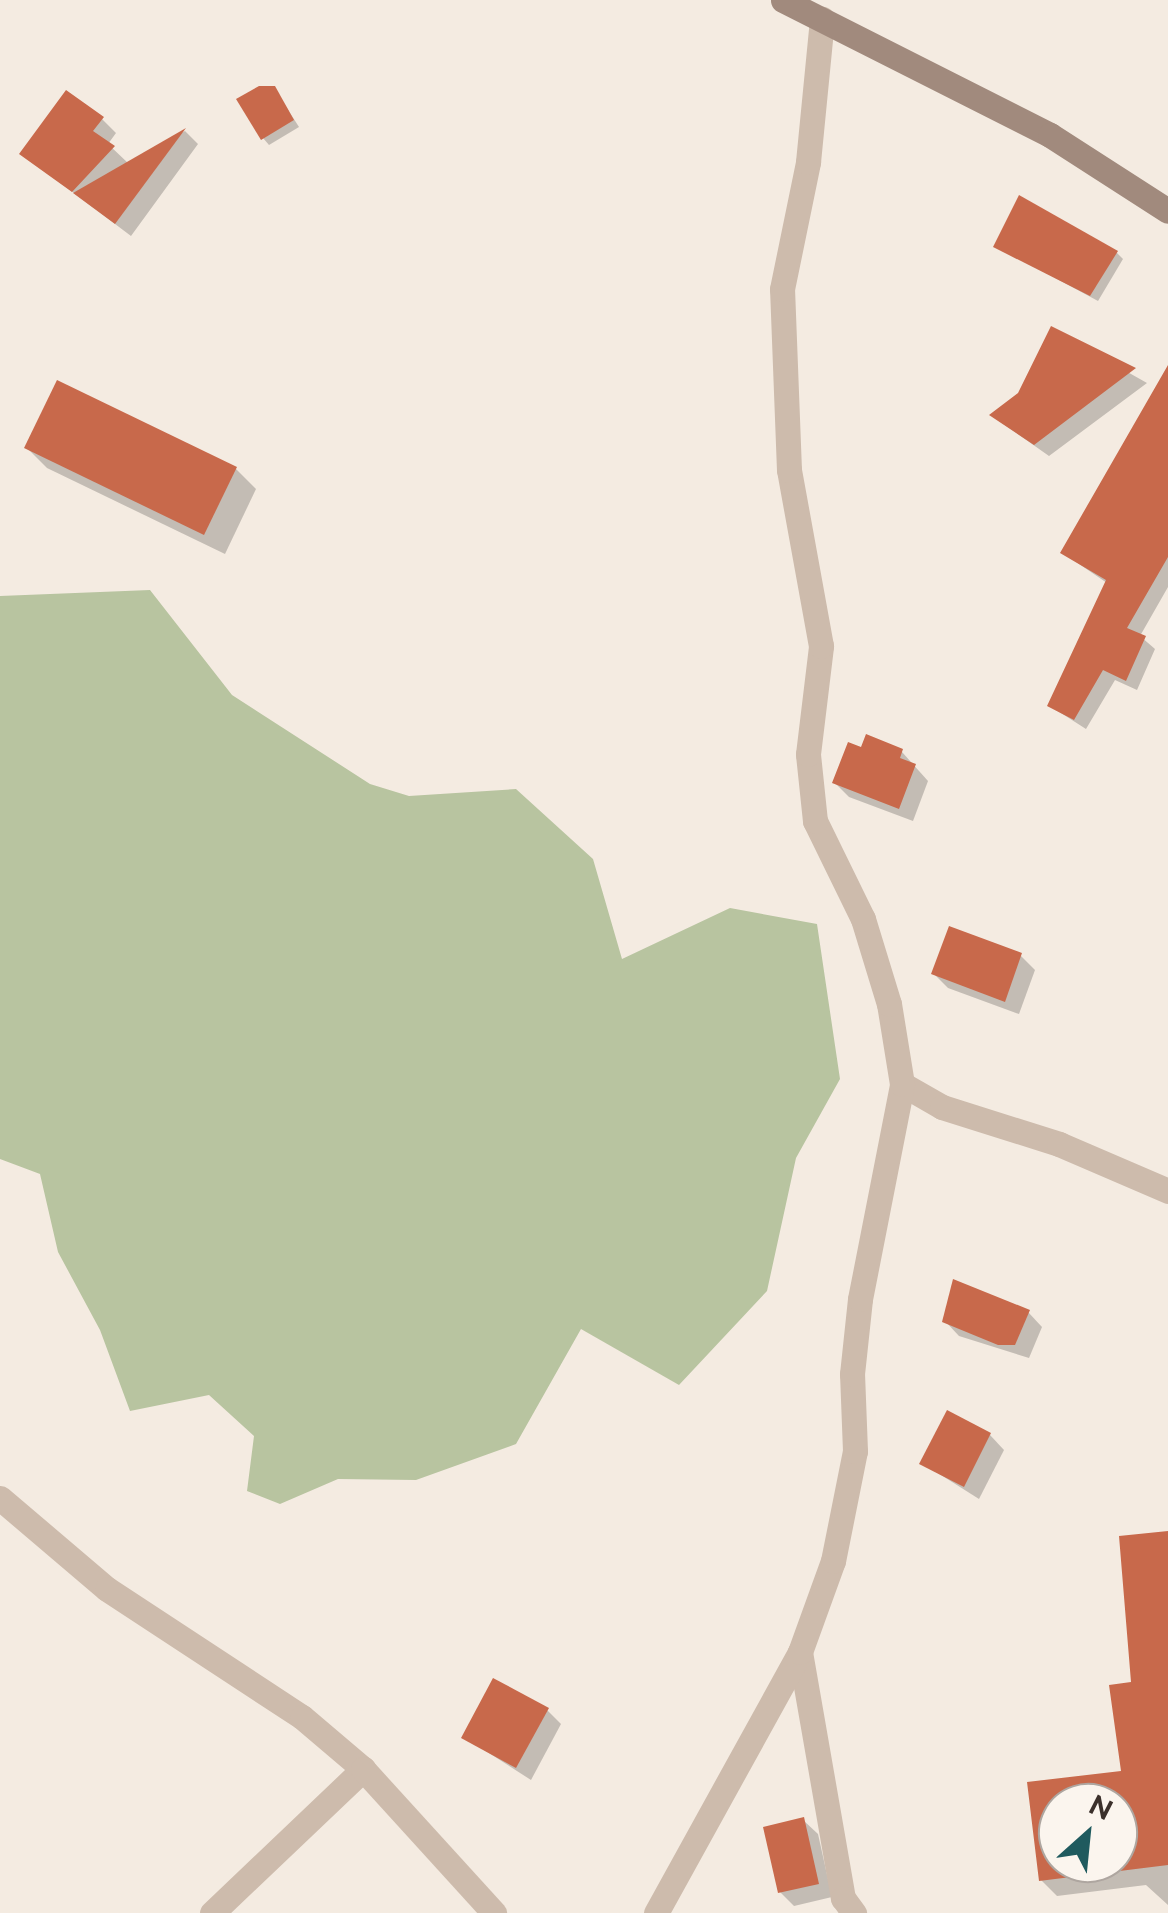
<!DOCTYPE html>
<style>
body{margin:0}
#map{position:relative;width:1168px;height:1913px;overflow:hidden;background:#f4ebe1;font-family:Raleway,sans-serif}
div>[style]{position:absolute}
.green>*{inset:0;background:#b8c4a0}
.shadow>*{inset:0;background:#0003}
.building>*{inset:0;background:#c8694b}
.lane>*{height:25px;margin:-12.5px;padding:0 12.5px;transform-origin:12.5px;border-radius:12.5px;background:#cdbbac}
.street>*{height:25px;margin:-12.5px;padding:0 12.5px;transform-origin:12.5px;border-radius:12.5px;background:#cdbbac}
.secondary>*{height:25px;margin:-12.5px;padding:0 12.5px;transform-origin:12.5px;border-radius:12.5px;background:#a18a7d}
span{translate:-50% -50%;white-space:nowrap;text-align:center;line-height:1.15;-webkit-text-stroke:8px #fbf5ee;paint-order:stroke}
.north{position:absolute;left:1038px;top:1783px;width:100px;height:100px;box-sizing:border-box;background:#fbf5ee;border:2px solid #aea6a0;border-radius:50%;rotate:27deg;font-size:28px;font-weight:700;line-height:40px;text-align:center;color:#3b302b}
.north::after{content:'';display:block;margin:auto;width:35px;height:45px;background:#1f5a5e;clip-path:polygon(50% 0,100% 100%,50% 72%,0 100%)}
</style>
<div id="map">
<div class="green">
<i style="clip-path:polygon(150px 590px,232px 695px,370px 784px,409px 796px,516px 789px,593px 859px,622px 959px,730px 908px,817px 924px,840px 1079px,796px 1158px,767px 1291px,679px 1385px,581px 1329px,516px 1444px,416px 1480px,338px 1479px,280px 1504px,247px 1491px,254px 1436px,209px 1395px,130px 1411px,100px 1330px,58px 1252px,40px 1174px,0 1159px,0 596px)"></i>
</div>
<div class="shadow">
<i style="clip-path:polygon(274px 88px,299px 127px,269px 145px,263px 138px)"></i>
<i style="clip-path:polygon(102px 119px,116px 133px,108px 144px,129px 164px,185px 131px,198px 144px,131px 236px,22px 154px)"></i>
<i style="clip-path:polygon(996px 246px,1117px 253px,1123px 259px,1098px 301px)"></i>
<i style="clip-path:polygon(1053px 330px,1147px 383px,1049px 456px,992px 416px,1020px 395px)"></i>
<i style="clip-path:polygon(1168px 372px,1168px 587px,1140px 636px,1155px 649px,1137px 690px,1115px 680px,1086px 729px,1050px 706px,1107px 583px,1063px 553px)"></i>
<i style="clip-path:polygon(27px 448px,236px 469px,256px 489px,225px 554px,47px 468px)"></i>
<i style="clip-path:polygon(862px 750px,902px 752px,928px 781px,913px 821px,849px 797px,835px 783px)"></i>
<i style="clip-path:polygon(1021px 956px,1035px 970px,1019px 1014px,948px 988px,934px 974px)"></i>
<i style="clip-path:polygon(1028px 1312px,1042px 1327px,1029px 1358px,959px 1336px,945px 1321px)"></i>
<i style="clip-path:polygon(990px 1435px,1004px 1450px,979px 1499px,922px 1463px)"></i>
<i style="clip-path:polygon(evenodd,1168px 1534px,1168px 1905px,1146px 1885px,1057px 1896px,1041px 1880px,1030px 1785px,1124px 1773px,1133px 1684px,1168px 1534px,1058px 1803px,1118px 1803px,1118px 1863px,1058px 1863px,1058px 1803px)"></i>
<i style="clip-path:polygon(547px 1710px,561px 1724px,531px 1780px,464px 1737px)"></i>
<i style="clip-path:polygon(803px 1820px,818px 1834px,832px 1897px,794px 1906px,780px 1892px)"></i>
</div>
<div class="building">
<i style="clip-path:polygon(259px 86px,275px 86px,294px 120px,261px 140px,236px 99px)"></i>
<i style="clip-path:polygon(66px 90px,104px 117px,93px 131px,115px 146px,72px 192px,19px 154px)"></i>
<i style="clip-path:polygon(186px 128px,115px 224px,73px 193px)"></i>
<i style="clip-path:polygon(1019px 195px,1118px 251px,1090px 296px,993px 247px)"></i>
<i style="clip-path:polygon(1051px 326px,1136px 368px,1034px 445px,989px 415px,1018px 393px)"></i>
<i style="clip-path:polygon(1168px 365px,1168px 557px,1127px 628px,1146px 636px,1126px 681px,1103px 670px,1074px 720px,1047px 706px,1106px 580px,1060px 553px)"></i>
<i style="clip-path:polygon(57px 380px,237px 467px,204px 535px,24px 448px)"></i>
<i style="clip-path:polygon(866px 734px,903px 749px,900px 758px,916px 764px,899px 809px,832px 783px,848px 742px,861px 747px)"></i>
<i style="clip-path:polygon(949px 926px,1022px 953px,1005px 1002px,931px 974px)"></i>
<i style="clip-path:polygon(953px 1279px,1030px 1310px,1015px 1345px,998px 1345px,942px 1322px)"></i>
<i style="clip-path:polygon(947px 1410px,991px 1433px,964px 1487px,919px 1464px)"></i>
<i style="clip-path:polygon(evenodd,1168px 1531px,1168px 1865px,1039px 1881px,1027px 1782px,1121px 1771px,1109px 1685px,1131px 1682px,1119px 1536px,1168px 1531px,1058px 1803px,1118px 1803px,1118px 1863px,1058px 1863px,1058px 1803px)"></i>
<i style="clip-path:polygon(493px 1678px,549px 1708px,516px 1768px,461px 1738px)"></i>
<i style="clip-path:polygon(804px 1817px,819px 1884px,778px 1893px,763px 1827px)"></i>
</div>
<div class="lane">
<i style="left:212px;top:1913px;width:209px;rotate:-43.6deg"></i>
</div>
<div class="street">
<i style="left:902px;top:1084px;width:46px;rotate:29.9deg"></i>
<i style="left:942px;top:1107px;width:123px;rotate:17.5deg"></i>
<i style="left:1059px;top:1144px;width:119px;rotate:23.3deg"></i>
<i style="left:0;top:1498px;width:140px;rotate:40.4deg"></i>
<i style="left:107px;top:1589px;width:233px;rotate:33.3deg"></i>
<i style="left:302px;top:1717px;width:80px;rotate:40.4deg"></i>
<i style="left:363px;top:1769px;width:195px;rotate:47.7deg"></i>
<i style="left:800px;top:1652px;width:250px;rotate:80.1deg"></i>
<i style="left:843px;top:1898px;width:19px;rotate:54deg"></i>
<i style="left:656px;top:1913px;width:298px;rotate:-61.1deg"></i>
<i style="left:800px;top:1652px;width:97px;rotate:-70.1deg"></i>
<i style="left:833px;top:1561px;width:112px;rotate:-78.7deg"></i>
<i style="left:855px;top:1451px;width:77px;rotate:-92.2deg"></i>
<i style="left:852px;top:1374px;width:75px;rotate:-83.9deg"></i>
<i style="left:860px;top:1299px;width:219px;rotate:-78.9deg"></i>
<i style="left:902px;top:1084px;width:81px;rotate:-99.2deg"></i>
<i style="left:889px;top:1004px;width:89px;rotate:-107deg"></i>
<i style="left:863px;top:919px;width:109px;rotate:-116.1deg"></i>
<i style="left:815px;top:821px;width:67px;rotate:-96deg"></i>
<i style="left:808px;top:754px;width:109px;rotate:-83.1deg"></i>
<i style="left:821px;top:646px;width:179px;rotate:-100.3deg"></i>
<i style="left:789px;top:470px;width:181px;rotate:-92.2deg"></i>
<i style="left:782px;top:289px;width:130px;rotate:-78.4deg"></i>
<i style="left:808px;top:162px;width:144px;rotate:-84.4deg"></i>
</div>
<div class="secondary">
<i style="left:783px;top:0;width:299px;rotate:26.8deg"></i>
<i style="left:1050px;top:135px;width:140px;rotate:32.8deg"></i>
</div>
<div class="north">N</div>
</div>
